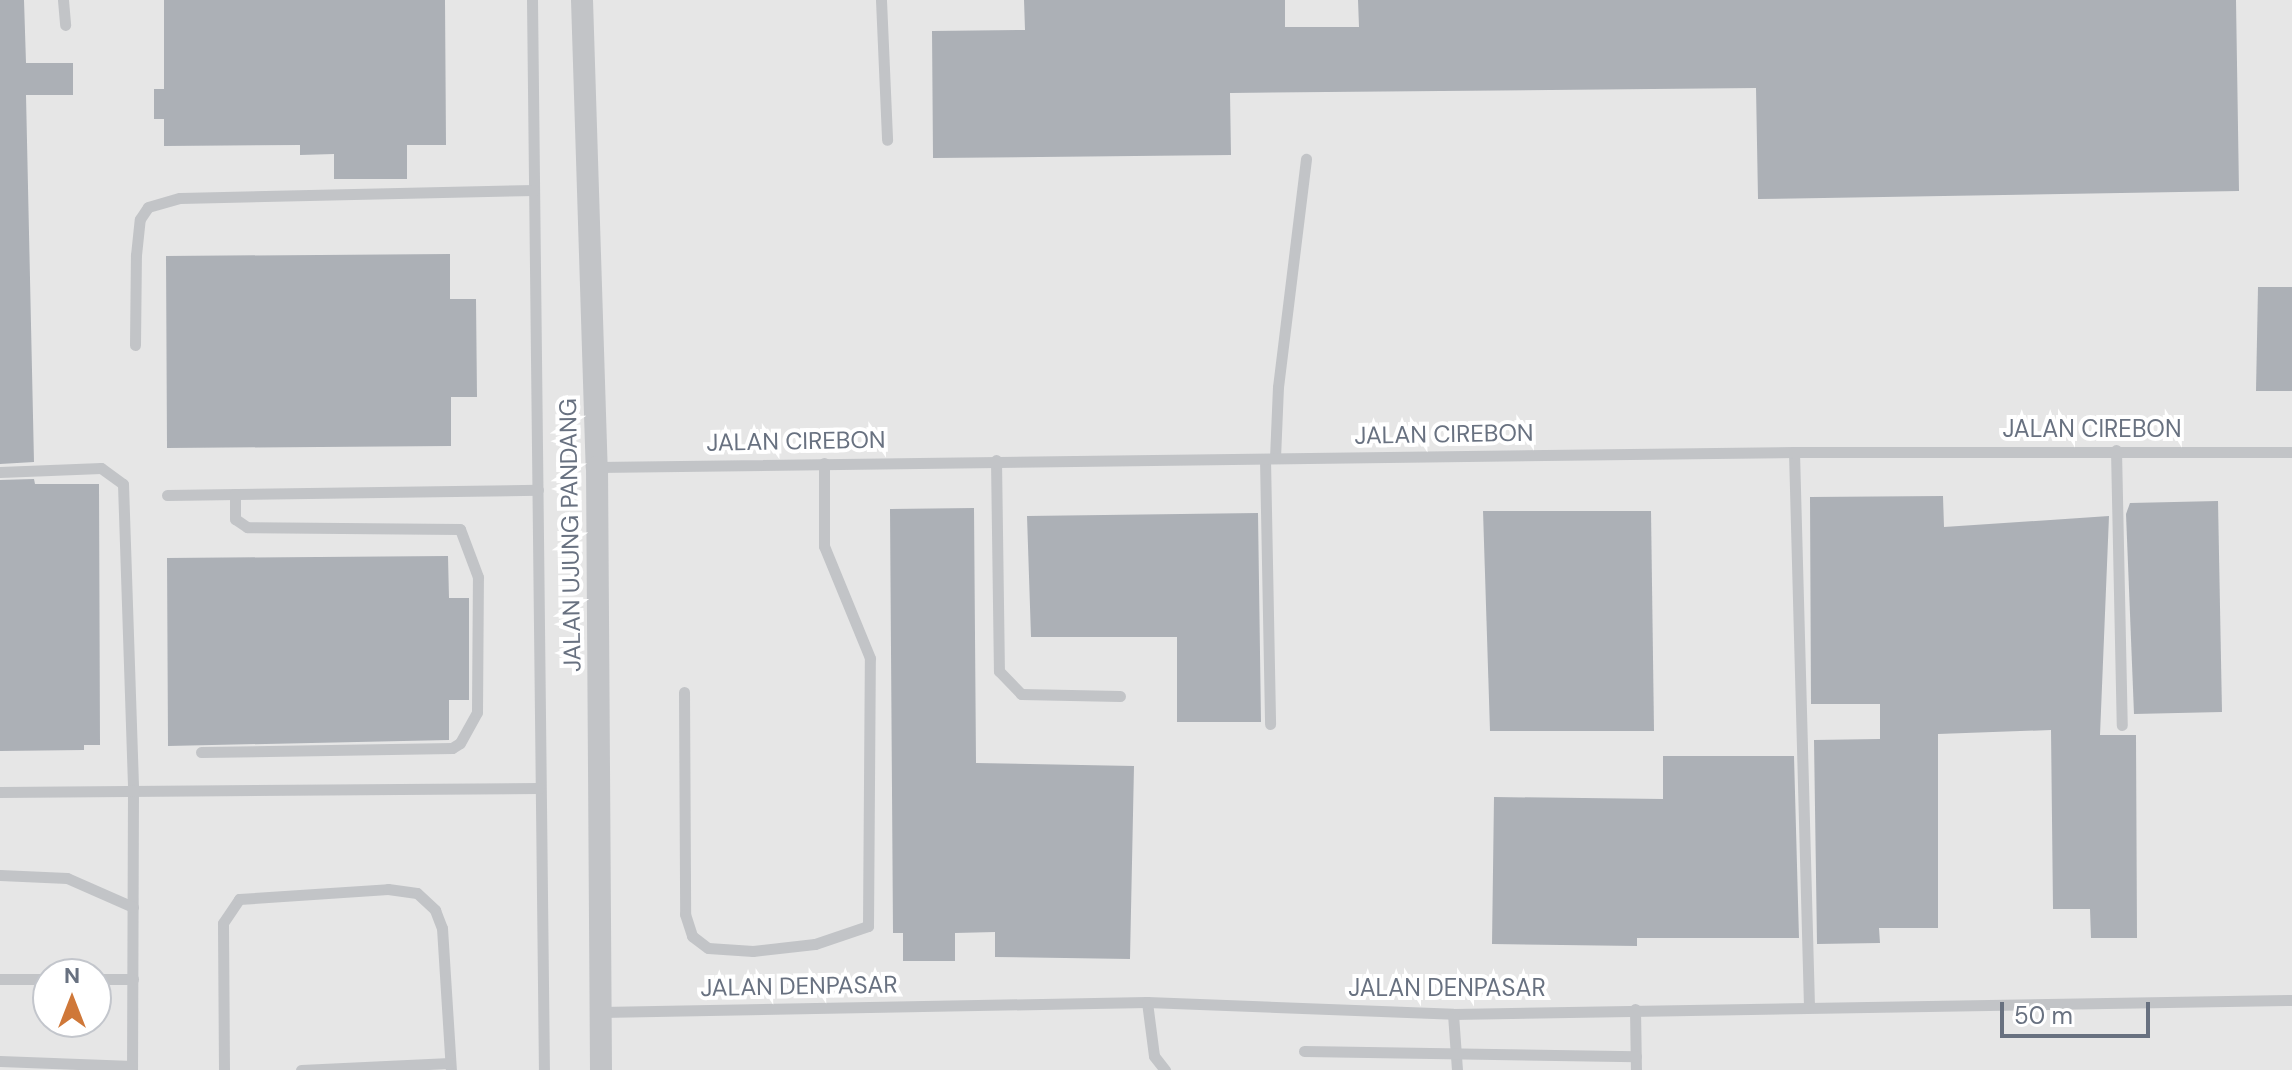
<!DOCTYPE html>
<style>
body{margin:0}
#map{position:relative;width:2292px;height:1070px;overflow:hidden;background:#f5f5f3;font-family:"DM Sans",sans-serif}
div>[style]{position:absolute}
.built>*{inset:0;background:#e6e6e6}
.building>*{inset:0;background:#acb0b6}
.lane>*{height:11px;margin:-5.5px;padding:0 5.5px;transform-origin:5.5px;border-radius:5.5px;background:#c2c4c7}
.street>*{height:22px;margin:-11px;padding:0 11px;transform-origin:11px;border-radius:11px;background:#c2c4c7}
span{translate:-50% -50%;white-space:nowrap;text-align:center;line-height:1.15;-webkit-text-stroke:8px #fff;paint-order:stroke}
.street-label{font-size:24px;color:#687180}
.north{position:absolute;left:32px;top:958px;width:80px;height:80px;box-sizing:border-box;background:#fff;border:2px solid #c3c6cc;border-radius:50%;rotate:0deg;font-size:22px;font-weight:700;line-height:32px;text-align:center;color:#687180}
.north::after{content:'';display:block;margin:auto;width:28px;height:36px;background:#cf7839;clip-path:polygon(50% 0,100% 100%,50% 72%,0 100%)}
.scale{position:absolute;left:2000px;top:1002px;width:150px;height:36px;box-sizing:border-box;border:4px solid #687180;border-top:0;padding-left:10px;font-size:24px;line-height:28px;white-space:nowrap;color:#687180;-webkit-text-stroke:6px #fff;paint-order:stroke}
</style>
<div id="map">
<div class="built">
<i style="clip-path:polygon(evenodd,0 0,2292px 0,2292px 1070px,0 1070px,0 0,48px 974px,96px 974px,96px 1022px,48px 1022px,48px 974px)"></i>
</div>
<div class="building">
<i style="clip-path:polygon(0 0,24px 0,26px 63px,73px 63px,73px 95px,26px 95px,34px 462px,0 464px)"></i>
<i style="clip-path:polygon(164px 0,445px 0,446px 145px,407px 145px,407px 179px,334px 179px,334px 154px,300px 155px,300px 145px,164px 146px,164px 119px,154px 119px,154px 89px,164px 89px)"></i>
<i style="clip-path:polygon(1024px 0,1285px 0,1285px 27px,1359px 27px,1358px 0,2236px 0,2239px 191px,1758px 199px,1756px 88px,1230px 93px,1231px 155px,933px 158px,932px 31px,1025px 30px)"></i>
<i style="clip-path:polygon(450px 254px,450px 299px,476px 299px,477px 397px,451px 397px,451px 446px,167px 448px,166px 256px)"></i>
<i style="clip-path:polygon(2258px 287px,2292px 287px,2292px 391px,2256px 391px)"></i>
<i style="clip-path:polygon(34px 479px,35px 484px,99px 484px,100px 745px,84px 745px,84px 750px,0 751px,0 480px)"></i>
<i style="clip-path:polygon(1943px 496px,1944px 527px,2109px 516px,2100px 735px,2136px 735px,2137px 938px,2091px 938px,2090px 909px,2053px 909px,2051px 730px,1938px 734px,1938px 928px,1879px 928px,1880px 943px,1817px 944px,1814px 740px,1880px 739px,1880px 704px,1811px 704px,1810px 497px)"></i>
<i style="clip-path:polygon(2218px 501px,2222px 712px,2134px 714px,2126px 514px,2130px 503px)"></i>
<i style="clip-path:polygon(974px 508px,976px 763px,1134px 766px,1130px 959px,995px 957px,995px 932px,955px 933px,955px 961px,903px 961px,903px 933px,893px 933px,890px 509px)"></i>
<i style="clip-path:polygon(1483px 511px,1651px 511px,1654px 731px,1490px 731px)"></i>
<i style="clip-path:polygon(1258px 513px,1261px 722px,1177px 722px,1177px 637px,1031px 637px,1027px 516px)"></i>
<i style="clip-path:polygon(448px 556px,449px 598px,469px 598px,469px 700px,449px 700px,449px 740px,168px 746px,167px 558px)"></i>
<i style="clip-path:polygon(1663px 756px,1794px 756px,1799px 938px,1637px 938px,1637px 946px,1492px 944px,1494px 797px,1663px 799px)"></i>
</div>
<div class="lane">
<i style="left:63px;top:0;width:25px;rotate:85deg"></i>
<i style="left:532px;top:0;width:1070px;rotate:89.36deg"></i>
<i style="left:881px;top:0;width:140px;rotate:87.5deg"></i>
<i style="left:135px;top:345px;width:90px;rotate:-89.4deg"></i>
<i style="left:136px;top:255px;width:36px;rotate:-84deg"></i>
<i style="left:140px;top:219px;width:14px;rotate:-56deg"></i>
<i style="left:148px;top:207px;width:33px;rotate:-16deg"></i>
<i style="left:180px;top:198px;width:354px;rotate:-1.3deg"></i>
<i style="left:2116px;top:450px;width:275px;rotate:88.8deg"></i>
<i style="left:1794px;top:452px;width:553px;rotate:88.45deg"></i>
<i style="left:1275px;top:458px;width:71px;rotate:-87.6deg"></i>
<i style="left:1278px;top:387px;width:230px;rotate:-83deg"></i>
<i style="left:1265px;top:459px;width:265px;rotate:88.9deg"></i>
<i style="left:996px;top:460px;width:211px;rotate:89.2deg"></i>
<i style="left:999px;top:671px;width:32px;rotate:46deg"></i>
<i style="left:1021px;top:694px;width:99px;rotate:1.2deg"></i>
<i style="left:597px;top:467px;width:1197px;rotate:-0.72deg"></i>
<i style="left:1794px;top:452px;width:498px"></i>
<i style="left:0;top:472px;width:101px;rotate:-2.3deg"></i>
<i style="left:101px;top:468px;width:27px;rotate:36deg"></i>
<i style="left:123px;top:484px;width:305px;rotate:88.1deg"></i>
<i style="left:133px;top:789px;width:281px;rotate:90.2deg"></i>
<i style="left:167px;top:495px;width:371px;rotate:-0.8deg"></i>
<i style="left:684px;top:692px;width:222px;rotate:89.7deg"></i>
<i style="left:685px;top:914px;width:23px;rotate:72deg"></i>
<i style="left:692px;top:936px;width:20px;rotate:37deg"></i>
<i style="left:708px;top:948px;width:45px;rotate:3.8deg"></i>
<i style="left:753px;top:951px;width:62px;rotate:-6.4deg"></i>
<i style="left:815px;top:944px;width:56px;rotate:-18.8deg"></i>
<i style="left:868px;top:926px;width:268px;rotate:-89.6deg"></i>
<i style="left:870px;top:658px;width:121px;rotate:-112.3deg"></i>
<i style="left:824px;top:546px;width:83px;rotate:-90deg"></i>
<i style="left:201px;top:752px;width:251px;rotate:-0.9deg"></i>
<i style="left:452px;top:748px;width:9px;rotate:-32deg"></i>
<i style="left:460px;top:743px;width:35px;rotate:-61deg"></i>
<i style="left:477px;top:712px;width:135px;rotate:-89.6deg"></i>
<i style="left:478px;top:577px;width:51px;rotate:-110.6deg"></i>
<i style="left:460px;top:529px;width:213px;rotate:-179.5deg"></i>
<i style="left:247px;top:527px;width:14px;rotate:-146deg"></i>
<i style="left:235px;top:519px;width:25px;rotate:-90deg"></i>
<i style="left:0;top:792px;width:539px;rotate:-0.43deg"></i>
<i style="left:0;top:875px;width:67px;rotate:2.6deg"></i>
<i style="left:67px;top:878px;width:72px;rotate:23.7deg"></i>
<i style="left:0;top:979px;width:48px"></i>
<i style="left:96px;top:979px;width:37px"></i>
<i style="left:1147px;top:1002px;width:54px;rotate:82.6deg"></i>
<i style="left:1154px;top:1056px;width:18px;rotate:52deg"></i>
<i style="left:1635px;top:1009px;width:61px;rotate:89.1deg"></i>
<i style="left:601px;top:1012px;width:546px;rotate:-1.05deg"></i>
<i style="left:1147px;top:1002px;width:306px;rotate:2.2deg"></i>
<i style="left:1453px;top:1014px;width:839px;rotate:-0.96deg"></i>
<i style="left:1453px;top:1014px;width:56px;rotate:85.9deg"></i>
<i style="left:1304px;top:1051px;width:332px;rotate:0.9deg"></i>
<i style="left:0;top:1061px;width:132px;rotate:2.2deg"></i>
<i style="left:224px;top:1070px;width:147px;rotate:-90.4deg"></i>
<i style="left:223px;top:923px;width:29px;rotate:-56deg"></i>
<i style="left:239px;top:899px;width:149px;rotate:-3.8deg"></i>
<i style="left:388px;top:889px;width:29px;rotate:8deg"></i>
<i style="left:417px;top:893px;width:25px;rotate:43deg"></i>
<i style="left:435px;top:910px;width:19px;rotate:69deg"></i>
<i style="left:442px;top:928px;width:142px;rotate:86.4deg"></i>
<i style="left:301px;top:1070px;width:149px;rotate:-2.7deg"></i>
</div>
<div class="street">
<i style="left:582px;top:0;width:467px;rotate:88.2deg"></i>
<i style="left:597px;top:467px;width:603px;rotate:89.62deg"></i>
</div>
<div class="street-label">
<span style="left:2092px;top:429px">JALAN CIREBON</span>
<span style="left:1444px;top:434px;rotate:-1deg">JALAN CIREBON</span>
<span style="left:796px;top:441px;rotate:-1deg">JALAN CIREBON</span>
<span style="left:570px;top:535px;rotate:-91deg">JALAN UJUNG PANDANG</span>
<span style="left:799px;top:986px;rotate:-1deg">JALAN DENPASAR</span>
<span style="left:1447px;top:988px">JALAN DENPASAR</span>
</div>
<div class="north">N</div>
<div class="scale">50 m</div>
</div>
